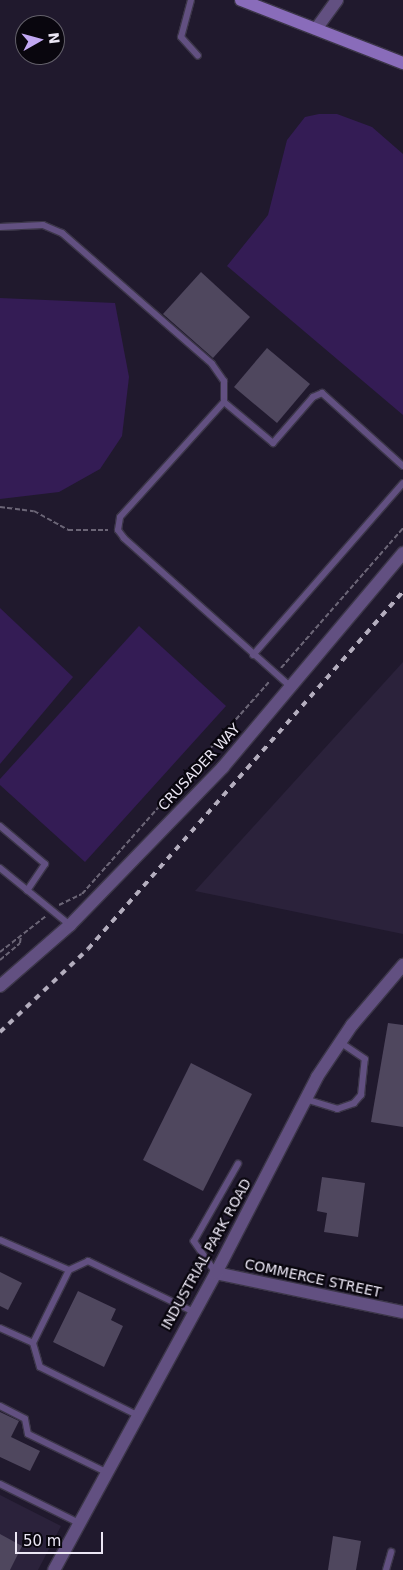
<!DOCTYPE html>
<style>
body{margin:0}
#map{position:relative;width:403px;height:1570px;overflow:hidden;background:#20192d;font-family:"DejaVu Sans",sans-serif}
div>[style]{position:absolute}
.built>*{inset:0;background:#2b223b}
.green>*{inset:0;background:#341c55}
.building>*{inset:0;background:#4f475e}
.path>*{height:2px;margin-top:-1px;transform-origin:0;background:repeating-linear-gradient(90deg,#6b6576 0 5px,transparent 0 7.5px)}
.roads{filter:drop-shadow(1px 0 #3c3649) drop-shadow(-1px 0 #3c3649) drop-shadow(0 1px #3c3649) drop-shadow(0 -1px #3c3649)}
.service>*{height:6px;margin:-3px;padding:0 3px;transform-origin:3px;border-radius:3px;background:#625081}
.minor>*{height:12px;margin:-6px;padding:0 6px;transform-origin:6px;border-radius:6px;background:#625081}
.secondary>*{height:12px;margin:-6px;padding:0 6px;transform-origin:6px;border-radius:6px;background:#896cba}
.rail>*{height:4px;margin-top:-2px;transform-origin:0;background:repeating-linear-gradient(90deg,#b4aebe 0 6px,transparent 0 12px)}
span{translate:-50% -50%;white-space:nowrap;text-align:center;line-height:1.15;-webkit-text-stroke:4.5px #09060e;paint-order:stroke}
.street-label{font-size:14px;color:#ebe6f4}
.north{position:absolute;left:15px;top:15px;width:50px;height:50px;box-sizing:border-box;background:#09060e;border:1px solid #63606a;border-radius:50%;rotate:83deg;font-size:14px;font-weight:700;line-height:20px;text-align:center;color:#ebe6f4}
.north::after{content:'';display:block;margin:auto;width:18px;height:22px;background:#c2a8f3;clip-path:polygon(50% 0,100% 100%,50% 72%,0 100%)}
.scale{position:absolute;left:15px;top:1532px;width:88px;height:22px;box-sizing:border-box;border:2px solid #ebe6f4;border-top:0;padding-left:6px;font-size:15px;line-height:18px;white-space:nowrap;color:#ebe6f4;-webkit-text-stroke:4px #09060e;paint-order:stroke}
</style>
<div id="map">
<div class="built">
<i style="clip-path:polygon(403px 662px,403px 934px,195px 891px)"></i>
<i style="clip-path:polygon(0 1495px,61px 1526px,38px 1570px,0 1570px)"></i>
</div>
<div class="green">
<i style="clip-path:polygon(319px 114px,337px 114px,372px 127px,403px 154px,403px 415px,227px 266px,268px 215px,287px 140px,305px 117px)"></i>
<i style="clip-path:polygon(0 298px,115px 303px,129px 377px,122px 436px,100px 469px,59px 492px,0 499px)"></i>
<i style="clip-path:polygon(0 608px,73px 677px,0 764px)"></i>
<i style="clip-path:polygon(139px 626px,226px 706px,85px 862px,0 785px,0 779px)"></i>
</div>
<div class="building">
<i style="clip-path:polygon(201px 272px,250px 317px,213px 358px,163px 314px)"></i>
<i style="clip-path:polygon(267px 348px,310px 384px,277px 423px,234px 387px)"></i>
<i style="clip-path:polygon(388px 1023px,403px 1025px,403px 1127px,371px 1122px)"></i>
<i style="clip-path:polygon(191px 1063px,252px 1094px,203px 1191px,143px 1160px)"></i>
<i style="clip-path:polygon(322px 1177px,365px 1183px,358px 1237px,324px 1232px,327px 1213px,317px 1211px)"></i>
<i style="clip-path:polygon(0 1272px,22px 1283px,8px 1310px,0 1306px)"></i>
<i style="clip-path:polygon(78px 1291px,116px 1309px,111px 1320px,123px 1326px,104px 1367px,53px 1342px)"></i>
<i style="clip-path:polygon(0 1412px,19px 1421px,11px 1437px,40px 1451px,30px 1471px,0 1457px)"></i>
<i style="clip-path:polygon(0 1534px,22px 1546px,10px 1570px,0 1570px)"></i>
<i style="clip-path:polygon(333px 1536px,361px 1541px,356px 1570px,328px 1570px)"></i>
</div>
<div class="path">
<i style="left:0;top:507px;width:34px;rotate:7deg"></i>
<i style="left:34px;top:511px;width:39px;rotate:29deg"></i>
<i style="left:68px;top:530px;width:40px"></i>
<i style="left:281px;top:668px;width:186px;rotate:-48.9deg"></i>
<i style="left:59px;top:905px;width:25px;rotate:-26deg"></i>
<i style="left:82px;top:894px;width:284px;rotate:-48.6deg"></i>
<i style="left:0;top:952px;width:58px;rotate:-38deg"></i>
<i style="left:0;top:960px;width:26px;rotate:-40deg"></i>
<i style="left:20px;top:943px;width:8px;rotate:-83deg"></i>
</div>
<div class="roads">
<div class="service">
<i style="left:191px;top:0;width:38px;rotate:105deg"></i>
<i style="left:181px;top:37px;width:25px;rotate:48deg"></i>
<i style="left:0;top:227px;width:43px;rotate:-2.7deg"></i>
<i style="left:43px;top:225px;width:21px;rotate:23deg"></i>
<i style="left:62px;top:233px;width:199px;rotate:41.1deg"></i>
<i style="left:212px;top:364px;width:21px;rotate:55deg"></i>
<i style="left:224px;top:381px;width:21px;rotate:90deg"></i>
<i style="left:253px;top:655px;width:228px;rotate:-48.9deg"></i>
<i style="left:291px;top:687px;width:224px;rotate:-138.3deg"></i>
<i style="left:124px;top:538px;width:10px;rotate:-127deg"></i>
<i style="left:118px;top:530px;width:13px;rotate:-81deg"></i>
<i style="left:120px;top:517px;width:155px;rotate:-47.9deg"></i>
<i style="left:224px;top:402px;width:64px;rotate:39.9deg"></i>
<i style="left:273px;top:443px;width:61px;rotate:-49deg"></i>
<i style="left:313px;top:397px;width:10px;rotate:-24deg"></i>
<i style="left:322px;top:393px;width:109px;rotate:42deg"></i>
<i style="left:0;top:826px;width:59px;rotate:40.2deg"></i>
<i style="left:45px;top:864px;width:32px;rotate:124deg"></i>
<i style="left:0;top:868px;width:90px;rotate:39.2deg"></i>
<i style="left:305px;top:1099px;width:34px;rotate:17deg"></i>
<i style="left:337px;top:1109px;width:18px;rotate:-19deg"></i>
<i style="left:354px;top:1103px;width:11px;rotate:-49deg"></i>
<i style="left:361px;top:1095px;width:36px;rotate:-84deg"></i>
<i style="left:365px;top:1059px;width:30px;rotate:-146deg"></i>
<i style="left:0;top:1240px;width:75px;rotate:23.5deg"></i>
<i style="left:69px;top:1270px;width:21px;rotate:-25deg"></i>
<i style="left:88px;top:1261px;width:115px;rotate:25.7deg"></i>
<i style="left:216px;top:1273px;width:39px;rotate:-125deg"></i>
<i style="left:194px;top:1241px;width:89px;rotate:-60.3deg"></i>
<i style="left:0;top:1328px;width:36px;rotate:24deg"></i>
<i style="left:33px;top:1343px;width:25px;rotate:74deg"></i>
<i style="left:40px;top:1367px;width:108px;rotate:26.3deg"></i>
<i style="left:33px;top:1343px;width:81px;rotate:-63.7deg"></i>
<i style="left:0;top:1406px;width:28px;rotate:27deg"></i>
<i style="left:25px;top:1419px;width:15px;rotate:79deg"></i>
<i style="left:28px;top:1434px;width:87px;rotate:26deg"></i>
<i style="left:0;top:1484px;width:88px;rotate:26.3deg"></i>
<i style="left:386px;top:1570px;width:19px;rotate:-74deg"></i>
</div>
<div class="minor">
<i style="left:316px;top:29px;width:36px;rotate:-54deg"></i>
<i style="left:0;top:986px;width:93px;rotate:-41.1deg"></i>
<i style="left:70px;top:925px;width:220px;rotate:-45.9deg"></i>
<i style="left:223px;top:767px;width:280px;rotate:-49.9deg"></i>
<i style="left:216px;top:1273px;width:191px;rotate:11.8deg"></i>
<i style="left:54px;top:1570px;width:338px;rotate:-61.4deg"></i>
<i style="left:216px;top:1273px;width:220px;rotate:-62.7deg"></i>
<i style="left:317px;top:1077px;width:63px;rotate:-56.1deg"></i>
<i style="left:352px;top:1025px;width:79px;rotate:-49.6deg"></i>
</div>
<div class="secondary">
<i style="left:241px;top:0;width:174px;rotate:21.3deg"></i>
</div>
</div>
<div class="rail">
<i style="left:0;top:1032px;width:121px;rotate:-43.3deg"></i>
<i style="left:88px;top:949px;width:476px;rotate:-48.6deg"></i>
</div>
<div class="street-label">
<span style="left:199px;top:767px;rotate:-47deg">CRUSADER WAY</span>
<span style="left:206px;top:1254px;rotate:-61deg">INDUSTRIAL PARK ROAD</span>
<span style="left:313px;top:1278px;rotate:12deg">COMMERCE STREET</span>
</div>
<div class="north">N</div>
<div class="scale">50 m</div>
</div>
